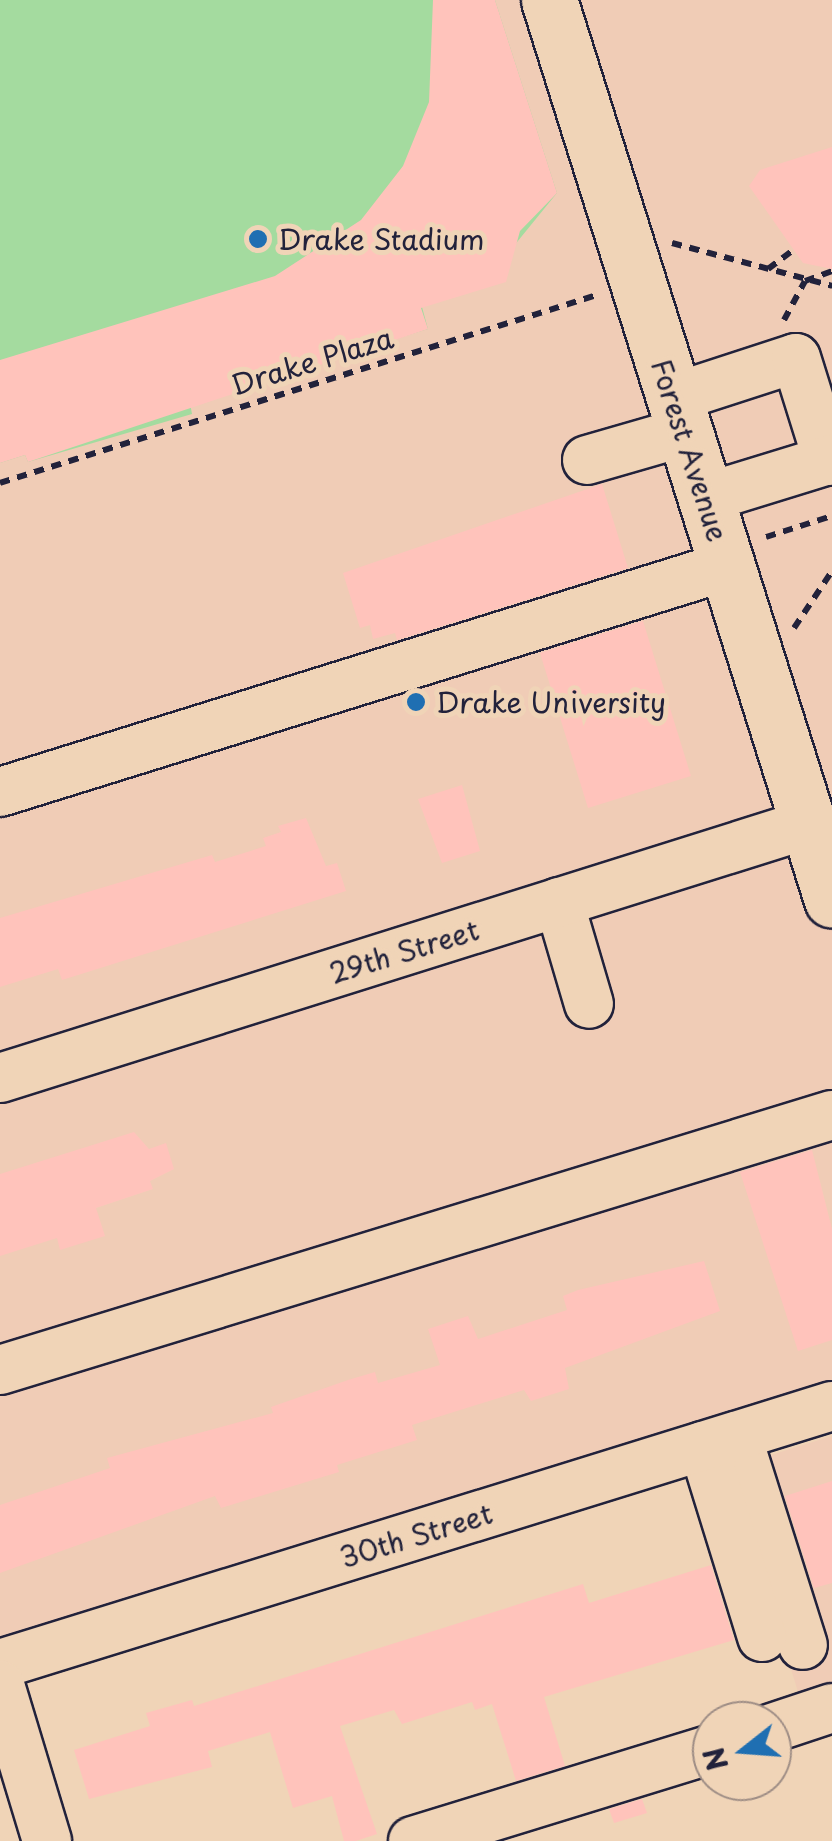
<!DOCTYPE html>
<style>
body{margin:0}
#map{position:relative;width:832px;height:1841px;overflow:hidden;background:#f0d4b7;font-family:"Playpen Sans",sans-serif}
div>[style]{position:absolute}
.built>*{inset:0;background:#f0ccb6}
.green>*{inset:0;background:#a4db9f}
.building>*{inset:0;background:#ffc3bb}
.path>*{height:6px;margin-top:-3px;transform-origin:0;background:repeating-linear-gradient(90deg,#22223b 0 10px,transparent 0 18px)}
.roads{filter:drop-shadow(2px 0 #22223b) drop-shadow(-2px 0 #22223b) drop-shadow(0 2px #22223b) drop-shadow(0 -2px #22223b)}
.minor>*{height:48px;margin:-24px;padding:0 24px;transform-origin:24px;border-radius:24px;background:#f0d4b7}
.major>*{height:55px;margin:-27.5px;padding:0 27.5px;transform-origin:27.5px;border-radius:27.5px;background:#f0d4b7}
.dots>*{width:28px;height:28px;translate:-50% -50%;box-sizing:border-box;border:5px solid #f0d4b7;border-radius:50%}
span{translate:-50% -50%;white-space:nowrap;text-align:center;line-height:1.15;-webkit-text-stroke:10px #f0d4b7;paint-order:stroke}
.poi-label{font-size:28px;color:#22223b}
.left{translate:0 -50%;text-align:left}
.street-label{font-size:28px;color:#22223b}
.north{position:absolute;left:692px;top:1701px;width:100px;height:100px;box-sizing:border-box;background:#f0d4b7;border:2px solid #9e8d85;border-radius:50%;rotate:253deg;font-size:28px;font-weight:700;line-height:40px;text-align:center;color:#22223b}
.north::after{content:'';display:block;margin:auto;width:35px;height:45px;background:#1f6fb2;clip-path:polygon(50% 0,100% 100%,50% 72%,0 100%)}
</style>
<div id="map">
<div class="built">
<i style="clip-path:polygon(0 0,832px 0,832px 1405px,0 1664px)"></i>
<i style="clip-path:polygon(832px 1436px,832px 1698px,803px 1708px,729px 1468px)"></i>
</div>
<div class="green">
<i style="clip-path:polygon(0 0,495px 0,557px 193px,513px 247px,422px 307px,428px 329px,190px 403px,192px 414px,28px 462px,25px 455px,0 463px)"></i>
</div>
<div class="building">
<i style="clip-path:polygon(433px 0,495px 0,557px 193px,520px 231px,506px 282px,421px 308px,428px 329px,28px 462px,25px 455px,0 463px,0 360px,275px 276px,361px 220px,403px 166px,429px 102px)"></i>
<i style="clip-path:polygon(832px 147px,832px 269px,803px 263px,749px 186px,760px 170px)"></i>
<i style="clip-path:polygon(602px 484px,628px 568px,397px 640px,395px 633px,373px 639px,370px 625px,360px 628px,343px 573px)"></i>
<i style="clip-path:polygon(643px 621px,691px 776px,588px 808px,540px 653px)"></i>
<i style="clip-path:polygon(462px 785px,480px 851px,442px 863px,418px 799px)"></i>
<i style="clip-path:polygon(306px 818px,326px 866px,337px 863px,346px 891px,62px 980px,58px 969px,0 987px,0 918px,212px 855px,215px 862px,266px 846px,263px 838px,281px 832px,278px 826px)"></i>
<i style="clip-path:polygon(134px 1132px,149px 1149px,166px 1143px,174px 1169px,150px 1181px,153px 1189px,96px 1208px,105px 1236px,60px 1250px,57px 1238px,0 1256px,0 1174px)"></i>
<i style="clip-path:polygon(812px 1150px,832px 1229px,832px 1340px,798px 1351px,740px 1172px)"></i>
<i style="clip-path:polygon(704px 1261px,720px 1311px,565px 1368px,569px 1389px,531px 1401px,524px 1390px,412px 1425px,417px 1440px,337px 1465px,339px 1472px,221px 1508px,215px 1496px,0 1573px,0 1505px,110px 1468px,107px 1458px,273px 1413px,271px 1407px,348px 1380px,375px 1372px,378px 1383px,440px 1365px,428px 1329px,468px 1316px,478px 1339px,567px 1310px,563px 1296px,578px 1290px)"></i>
<i style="clip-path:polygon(832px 1481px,832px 1583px,814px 1588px,785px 1496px)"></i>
<i style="clip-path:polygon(711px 1565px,734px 1640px,544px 1697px,565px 1766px,516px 1781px,492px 1704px,475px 1710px,472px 1702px,402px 1724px,394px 1710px,340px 1726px,377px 1834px,356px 1841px,344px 1841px,332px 1796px,293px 1808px,270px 1732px,208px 1751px,212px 1767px,89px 1799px,74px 1750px,150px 1726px,146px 1713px,192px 1700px,194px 1706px,583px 1584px,589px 1603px)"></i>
<i style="clip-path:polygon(642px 1799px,647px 1813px,614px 1823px,609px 1809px)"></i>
</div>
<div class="path">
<i style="left:672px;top:243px;width:166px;rotate:15deg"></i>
<i style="left:768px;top:269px;width:31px;rotate:-37deg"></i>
<i style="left:784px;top:320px;width:44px;rotate:-61.7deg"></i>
<i style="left:805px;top:281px;width:29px;rotate:-20deg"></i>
<i style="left:0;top:483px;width:626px;rotate:-17.48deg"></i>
<i style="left:766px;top:537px;width:69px;rotate:-17.7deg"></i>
<i style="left:794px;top:628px;width:69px;rotate:-56.3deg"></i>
</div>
<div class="roads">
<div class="minor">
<i style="left:673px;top:398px;width:129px;rotate:-18deg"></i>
<i style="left:796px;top:358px;width:108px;rotate:72.7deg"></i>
<i style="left:587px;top:460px;width:101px;rotate:-16.1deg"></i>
<i style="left:705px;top:498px;width:133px;rotate:-17.1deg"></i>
<i style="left:0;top:792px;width:761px;rotate:-17.27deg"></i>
<i style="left:559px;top:902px;width:106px;rotate:73.6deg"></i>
<i style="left:0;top:1078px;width:847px;rotate:-17.45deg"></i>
<i style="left:0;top:1370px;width:870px;rotate:-17.04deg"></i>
<i style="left:737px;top:1436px;width:219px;rotate:72.5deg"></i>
<i style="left:703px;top:1446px;width:200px;rotate:72.8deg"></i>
<i style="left:0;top:1664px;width:871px;rotate:-17.23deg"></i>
<i style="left:0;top:1685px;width:163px;rotate:73.2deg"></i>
<i style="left:772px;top:1728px;width:63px;rotate:-18.4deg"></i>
<i style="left:413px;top:1841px;width:313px;rotate:-17.1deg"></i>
</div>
<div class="major">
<i style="left:549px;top:0;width:943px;rotate:72.54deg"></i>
</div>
</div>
<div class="dots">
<i style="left:258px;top:239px;background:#1f6fb2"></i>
<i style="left:416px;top:702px;background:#1f6fb2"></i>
</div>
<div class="poi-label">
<span class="left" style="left:278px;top:239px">Drake Stadium</span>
<span class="left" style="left:436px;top:702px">Drake University</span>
</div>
<div class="street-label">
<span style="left:312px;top:361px;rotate:-17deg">Drake Plaza</span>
<span style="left:690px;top:450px;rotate:72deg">Forest Avenue</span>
<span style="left:404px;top:951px;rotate:-17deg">29th Street</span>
<span style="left:416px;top:1535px;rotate:-17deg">30th Street</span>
</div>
<div class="north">N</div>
</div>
